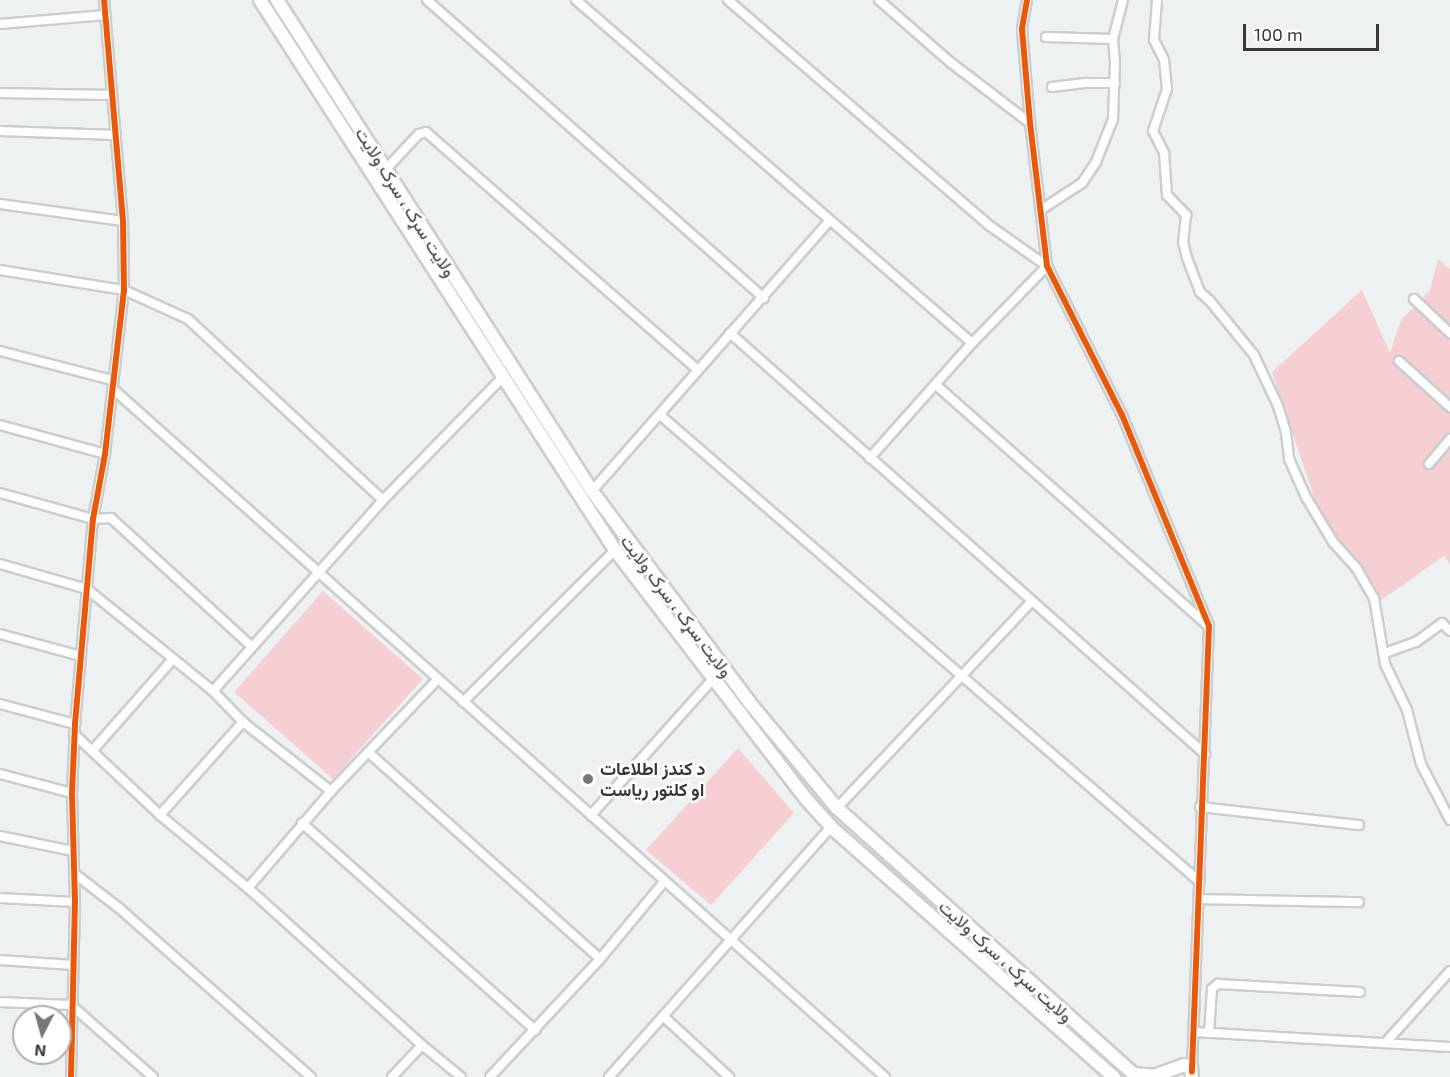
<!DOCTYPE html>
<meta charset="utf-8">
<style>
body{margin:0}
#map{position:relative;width:1450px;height:1077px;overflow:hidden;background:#eef1f1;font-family:"Exo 2",Vazirmatn,sans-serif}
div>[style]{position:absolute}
.green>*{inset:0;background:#f5cfd4}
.roads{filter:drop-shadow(2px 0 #cccece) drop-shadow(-2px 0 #cccece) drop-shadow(0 2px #cccece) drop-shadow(0 -2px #cccece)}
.street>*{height:8px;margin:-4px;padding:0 4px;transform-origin:4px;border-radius:4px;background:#fcfdfd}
.secondary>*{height:12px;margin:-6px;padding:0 6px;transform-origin:6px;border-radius:6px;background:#fcfdfd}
.cycleway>*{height:6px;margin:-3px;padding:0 3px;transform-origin:3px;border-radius:3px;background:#e8590c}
.dots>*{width:16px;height:16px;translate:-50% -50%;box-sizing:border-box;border:3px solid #fff;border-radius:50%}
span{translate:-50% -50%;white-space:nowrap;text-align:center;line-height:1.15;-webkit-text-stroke:5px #fff;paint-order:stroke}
.street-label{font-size:18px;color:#363737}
.poi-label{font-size:18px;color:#363737;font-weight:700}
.left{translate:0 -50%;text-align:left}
.north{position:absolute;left:12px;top:1005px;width:60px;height:60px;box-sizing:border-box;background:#fff;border:2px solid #afafaf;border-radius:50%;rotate:186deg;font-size:16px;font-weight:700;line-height:24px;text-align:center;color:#363737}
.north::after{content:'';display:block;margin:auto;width:21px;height:27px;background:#767878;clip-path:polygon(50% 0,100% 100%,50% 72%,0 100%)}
.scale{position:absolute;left:1243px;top:24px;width:136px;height:27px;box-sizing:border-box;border:3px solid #363737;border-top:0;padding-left:8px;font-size:18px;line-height:21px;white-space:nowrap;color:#363737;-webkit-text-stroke:4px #fff;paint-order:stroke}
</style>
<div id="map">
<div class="green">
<i style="clip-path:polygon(1438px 259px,1450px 269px,1450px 564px,1444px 556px,1380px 601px,1362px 565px,1334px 539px,1318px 509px,1272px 372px,1362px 290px,1390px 353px,1401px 320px,1430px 290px)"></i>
<i style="clip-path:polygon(323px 591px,423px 679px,333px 779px,234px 692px)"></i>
<i style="clip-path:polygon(738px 748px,794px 813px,711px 905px,646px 850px)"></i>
</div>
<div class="roads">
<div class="street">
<i style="left:427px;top:0;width:450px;rotate:41.5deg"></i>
<i style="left:576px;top:0;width:524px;rotate:40.9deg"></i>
<i style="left:728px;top:0;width:346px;rotate:40.8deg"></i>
<i style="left:990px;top:226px;width:70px;rotate:35.1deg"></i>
<i style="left:1047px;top:266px;width:107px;rotate:134.2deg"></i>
<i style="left:972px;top:343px;width:154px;rotate:131.6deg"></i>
<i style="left:879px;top:0;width:94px;rotate:41.1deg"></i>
<i style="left:950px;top:62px;width:101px;rotate:37.3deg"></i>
<i style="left:1027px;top:0;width:29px;rotate:100deg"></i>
<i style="left:1022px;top:29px;width:94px;rotate:85.1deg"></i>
<i style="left:1030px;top:123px;width:144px;rotate:83.2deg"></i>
<i style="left:1047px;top:266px;width:167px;rotate:63.3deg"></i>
<i style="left:1122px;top:415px;width:228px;rotate:67.6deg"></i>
<i style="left:1209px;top:626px;width:446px;rotate:92.2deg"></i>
<i style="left:1157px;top:0;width:40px;rotate:94.3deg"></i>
<i style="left:1154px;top:40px;width:22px;rotate:63deg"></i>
<i style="left:1164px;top:60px;width:29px;rotate:84deg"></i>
<i style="left:1167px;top:89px;width:44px;rotate:108.4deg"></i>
<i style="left:1153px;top:131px;width:25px;rotate:63deg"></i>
<i style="left:1164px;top:153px;width:42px;rotate:85.9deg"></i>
<i style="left:1167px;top:195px;width:28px;rotate:46deg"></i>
<i style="left:1186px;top:215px;width:27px;rotate:96deg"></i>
<i style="left:1183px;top:242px;width:16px;rotate:76deg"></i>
<i style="left:1187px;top:258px;width:36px;rotate:69deg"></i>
<i style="left:1200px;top:292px;width:13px;rotate:42deg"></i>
<i style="left:1210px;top:301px;width:70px;rotate:50.8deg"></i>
<i style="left:1254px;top:355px;width:56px;rotate:64.8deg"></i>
<i style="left:1278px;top:406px;width:28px;rotate:73deg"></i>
<i style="left:1286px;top:433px;width:26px;rotate:83deg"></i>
<i style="left:1289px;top:459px;width:42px;rotate:65.9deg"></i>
<i style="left:1306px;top:497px;width:52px;rotate:59deg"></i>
<i style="left:1333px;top:542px;width:36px;rotate:48deg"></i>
<i style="left:1357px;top:569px;width:34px;rotate:60deg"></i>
<i style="left:1374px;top:598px;width:67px;rotate:80.5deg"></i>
<i style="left:1385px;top:664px;width:51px;rotate:64.4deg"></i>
<i style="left:1407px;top:710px;width:56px;rotate:75.5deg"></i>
<i style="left:1421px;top:764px;width:63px;rotate:62.6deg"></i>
<i style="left:0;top:24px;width:106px;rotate:-4.9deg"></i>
<i style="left:1046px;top:37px;width:67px;rotate:1.7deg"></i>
<i style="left:1052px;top:87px;width:35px;rotate:-7deg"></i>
<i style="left:1087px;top:83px;width:28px"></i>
<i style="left:0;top:93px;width:112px;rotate:1deg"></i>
<i style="left:0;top:131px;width:116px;rotate:2deg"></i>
<i style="left:386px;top:169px;width:48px;rotate:-46.7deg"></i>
<i style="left:419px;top:134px;width:7px;rotate:-16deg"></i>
<i style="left:426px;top:132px;width:361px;rotate:41.2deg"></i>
<i style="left:0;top:204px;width:124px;rotate:7.9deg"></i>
<i style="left:1042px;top:209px;width:48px;rotate:-33deg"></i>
<i style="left:1082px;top:183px;width:25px;rotate:-56deg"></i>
<i style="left:1096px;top:162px;width:46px;rotate:-68.4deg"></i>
<i style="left:1113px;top:119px;width:57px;rotate:-88deg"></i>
<i style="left:1115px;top:62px;width:23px;rotate:-95deg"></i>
<i style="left:1113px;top:39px;width:40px;rotate:-75.6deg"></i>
<i style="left:0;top:270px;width:126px;rotate:9.2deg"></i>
<i style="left:124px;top:290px;width:70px;rotate:24.4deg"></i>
<i style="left:188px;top:319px;width:266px;rotate:42.9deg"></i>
<i style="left:1414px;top:299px;width:50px;rotate:43.4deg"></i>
<i style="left:730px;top:333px;width:635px;rotate:41.55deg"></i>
<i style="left:0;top:351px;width:116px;rotate:14.5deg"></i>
<i style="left:1399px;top:361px;width:69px;rotate:42deg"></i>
<i style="left:936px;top:385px;width:361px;rotate:41.5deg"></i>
<i style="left:113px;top:389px;width:1034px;rotate:41.71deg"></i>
<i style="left:660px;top:415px;width:713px;rotate:40.85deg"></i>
<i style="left:0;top:425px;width:109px;rotate:15.4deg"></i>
<i style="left:1429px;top:464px;width:33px;rotate:-50deg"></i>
<i style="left:592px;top:491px;width:359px;rotate:-48.7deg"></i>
<i style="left:0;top:493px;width:97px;rotate:15.6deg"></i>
<i style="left:93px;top:519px;width:18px;rotate:-3deg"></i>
<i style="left:111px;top:518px;width:190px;rotate:42.4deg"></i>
<i style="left:0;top:564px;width:91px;rotate:16deg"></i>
<i style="left:87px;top:589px;width:162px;rotate:39deg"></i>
<i style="left:213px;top:691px;width:43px;rotate:45.9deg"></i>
<i style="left:243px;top:722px;width:112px;rotate:38.1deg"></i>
<i style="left:0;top:634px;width:84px;rotate:15.2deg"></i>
<i style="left:1385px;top:653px;width:33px;rotate:-20deg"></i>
<i style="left:1416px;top:642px;width:32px;rotate:-36deg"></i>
<i style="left:1442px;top:623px;width:11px;rotate:45deg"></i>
<i style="left:213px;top:691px;width:256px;rotate:-48.3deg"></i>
<i style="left:383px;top:500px;width:172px;rotate:-45.7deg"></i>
<i style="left:463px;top:702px;width:215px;rotate:-45deg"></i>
<i style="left:0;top:704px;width:78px;rotate:14.9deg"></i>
<i style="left:74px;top:734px;width:118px;rotate:43.3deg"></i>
<i style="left:160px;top:815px;width:114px;rotate:39.7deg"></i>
<i style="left:248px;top:888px;width:234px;rotate:42.1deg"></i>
<i style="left:422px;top:1045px;width:50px;rotate:39.4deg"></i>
<i style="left:93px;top:750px;width:121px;rotate:-48.7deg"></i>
<i style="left:368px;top:752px;width:311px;rotate:41.7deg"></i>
<i style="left:0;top:774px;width:74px;rotate:14.8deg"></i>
<i style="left:1200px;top:807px;width:160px;rotate:6.5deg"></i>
<i style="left:837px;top:808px;width:283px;rotate:-46.7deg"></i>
<i style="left:160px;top:815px;width:125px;rotate:-48.3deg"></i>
<i style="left:591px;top:815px;width:183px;rotate:-48.1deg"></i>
<i style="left:302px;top:823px;width:312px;rotate:41.6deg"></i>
<i style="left:0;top:836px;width:75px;rotate:11.6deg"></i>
<i style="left:75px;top:874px;width:56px;rotate:37.7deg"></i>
<i style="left:119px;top:908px;width:256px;rotate:41.4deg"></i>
<i style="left:248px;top:888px;width:128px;rotate:-49.4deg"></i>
<i style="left:331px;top:791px;width:155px;rotate:-46.3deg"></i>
<i style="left:0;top:898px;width:75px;rotate:3.1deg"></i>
<i style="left:1199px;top:899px;width:160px;rotate:1.1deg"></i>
<i style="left:0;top:960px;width:73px;rotate:3.9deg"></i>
<i style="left:0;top:1002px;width:71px;rotate:2.4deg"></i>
<i style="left:71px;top:1005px;width:109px;rotate:41.3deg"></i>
<i style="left:663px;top:1016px;width:90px;rotate:42.7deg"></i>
<i style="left:1195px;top:1032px;width:255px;rotate:3.4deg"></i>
<i style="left:1209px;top:1033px;width:44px;rotate:-86.1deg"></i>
<i style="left:1212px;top:989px;width:8px;rotate:-40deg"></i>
<i style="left:1218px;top:984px;width:142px;rotate:3.2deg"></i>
<i style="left:1387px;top:1041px;width:94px;rotate:-48deg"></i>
<i style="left:71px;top:1077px;width:175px;rotate:-88.7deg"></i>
<i style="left:75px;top:902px;width:109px;rotate:-91.6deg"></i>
<i style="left:72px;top:793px;width:69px;rotate:-87.5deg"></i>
<i style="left:75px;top:724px;width:206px;rotate:-85deg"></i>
<i style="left:93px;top:519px;width:66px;rotate:-79.5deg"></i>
<i style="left:105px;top:454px;width:165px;rotate:-83.4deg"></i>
<i style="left:124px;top:290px;width:69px;rotate:-90.8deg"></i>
<i style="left:123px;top:221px;width:222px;rotate:-94.9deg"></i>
<i style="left:392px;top:1077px;width:44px;rotate:-46.8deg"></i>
<i style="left:490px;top:1077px;width:161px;rotate:-47deg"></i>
<i style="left:600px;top:959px;width:100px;rotate:-50.3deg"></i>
<i style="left:609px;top:1077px;width:334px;rotate:-48.4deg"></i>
</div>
<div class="secondary">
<i style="left:260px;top:0;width:655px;rotate:57.16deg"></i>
<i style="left:615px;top:550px;width:315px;rotate:52.5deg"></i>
<i style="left:807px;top:800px;width:36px;rotate:48deg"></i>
<i style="left:831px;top:827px;width:378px;rotate:41.5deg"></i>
<i style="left:277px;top:0;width:583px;rotate:57.32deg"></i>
<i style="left:592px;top:491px;width:263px;rotate:53.3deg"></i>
<i style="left:749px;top:702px;width:138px;rotate:50.3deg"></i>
<i style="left:837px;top:808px;width:398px;rotate:41.9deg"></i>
<i style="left:1133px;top:1074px;width:21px;rotate:5deg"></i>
<i style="left:1154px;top:1076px;width:32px;rotate:-20deg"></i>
<i style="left:1184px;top:1065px;width:8px;rotate:23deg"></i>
<i style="left:1191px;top:1068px;width:9px;rotate:84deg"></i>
</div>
</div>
<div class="cycleway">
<i style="left:1027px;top:0;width:29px;rotate:100deg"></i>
<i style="left:1022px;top:29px;width:94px;rotate:85.1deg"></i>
<i style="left:1030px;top:123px;width:144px;rotate:83.2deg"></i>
<i style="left:1047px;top:266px;width:167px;rotate:63.3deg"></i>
<i style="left:1122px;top:415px;width:228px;rotate:67.6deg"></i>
<i style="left:1209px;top:626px;width:446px;rotate:92.2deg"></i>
<i style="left:71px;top:1077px;width:175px;rotate:-88.7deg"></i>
<i style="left:75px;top:902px;width:109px;rotate:-91.6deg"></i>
<i style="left:72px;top:793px;width:69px;rotate:-87.5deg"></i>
<i style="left:75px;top:724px;width:206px;rotate:-85deg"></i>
<i style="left:93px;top:519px;width:66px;rotate:-79.5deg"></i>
<i style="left:105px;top:454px;width:165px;rotate:-83.4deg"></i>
<i style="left:124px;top:290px;width:69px;rotate:-90.8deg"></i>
<i style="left:123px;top:221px;width:222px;rotate:-94.9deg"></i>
</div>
<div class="dots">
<i style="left:588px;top:779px;background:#767878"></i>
</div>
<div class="street-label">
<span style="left:406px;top:202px;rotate:58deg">ولایت سړک ، سرک ولایت</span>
<span style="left:677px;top:606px;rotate:53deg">ولایت سړک ، سرک ولایت</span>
<span style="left:1006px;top:961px;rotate:42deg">ولایت سړک ، سرک ولایت</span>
</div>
<div class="poi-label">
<span class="left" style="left:600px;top:779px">د کندز اطلاعات<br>او کلتور ریاست</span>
</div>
<div class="north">N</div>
<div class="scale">100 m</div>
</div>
